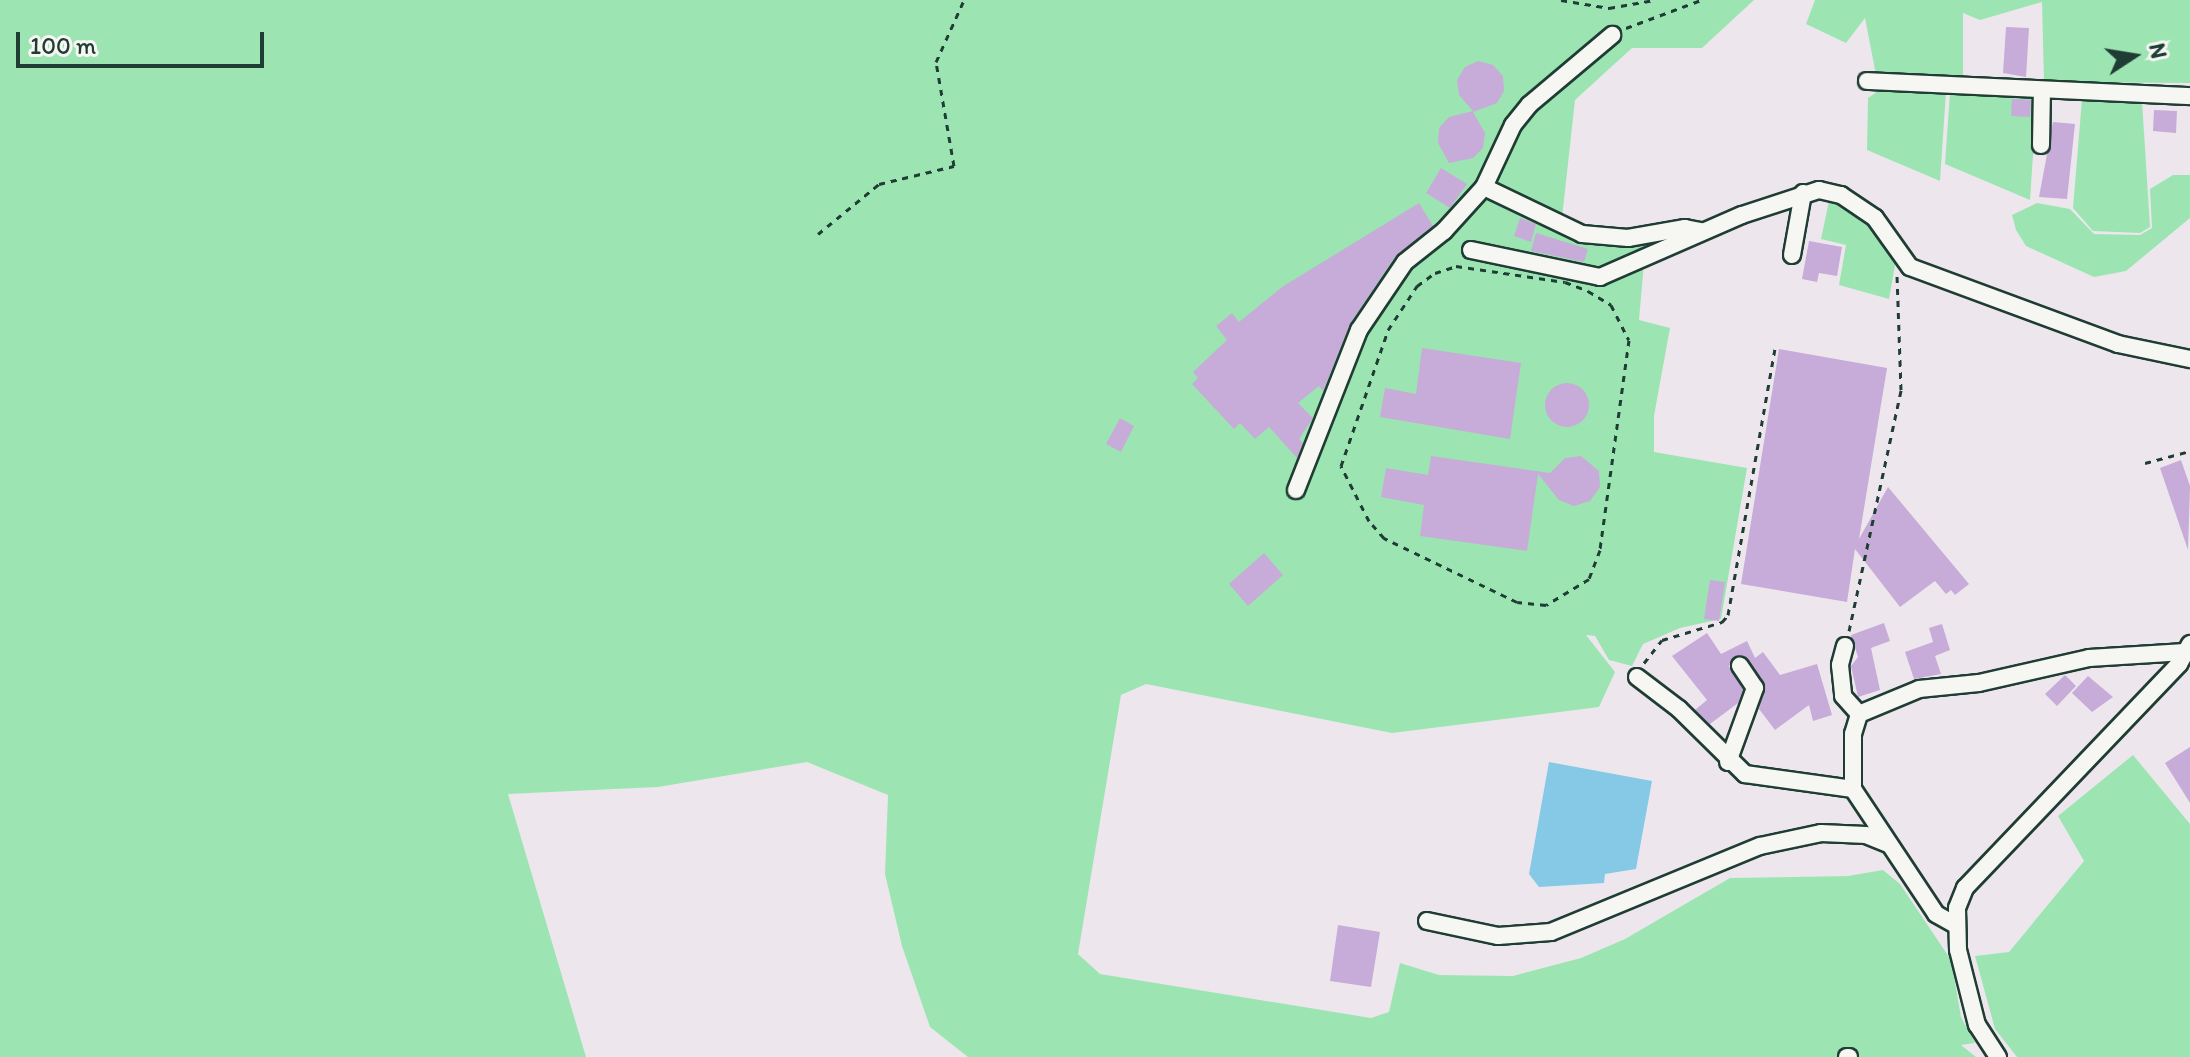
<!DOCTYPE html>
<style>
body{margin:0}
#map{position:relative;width:2190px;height:1057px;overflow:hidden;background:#ede7ed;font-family:Itim,sans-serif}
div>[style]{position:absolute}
.green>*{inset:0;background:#9ce5b3}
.water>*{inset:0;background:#85c9e6}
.building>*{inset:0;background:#c7abd8}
.round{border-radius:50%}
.path>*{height:3px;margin-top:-1.5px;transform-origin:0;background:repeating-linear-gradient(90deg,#1f3d34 0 6px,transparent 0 12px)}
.roads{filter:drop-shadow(2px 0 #1f3d34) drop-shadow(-2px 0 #1f3d34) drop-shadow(0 2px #1f3d34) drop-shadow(0 -2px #1f3d34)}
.minor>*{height:16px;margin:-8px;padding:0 8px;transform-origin:8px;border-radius:8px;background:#f6f6f2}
span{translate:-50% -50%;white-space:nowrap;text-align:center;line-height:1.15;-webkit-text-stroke:7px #f6f6f2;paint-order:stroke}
.north{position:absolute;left:2094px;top:16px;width:80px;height:80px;-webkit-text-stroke:6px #f6f6f2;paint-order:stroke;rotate:78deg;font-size:22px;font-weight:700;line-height:32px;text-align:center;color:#1f3d34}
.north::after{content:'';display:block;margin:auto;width:28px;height:36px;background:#1f3d34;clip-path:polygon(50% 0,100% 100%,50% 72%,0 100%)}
.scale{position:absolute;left:16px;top:32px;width:248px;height:36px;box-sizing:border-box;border:4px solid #1f3d34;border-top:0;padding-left:10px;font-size:24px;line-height:28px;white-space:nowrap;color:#1f3d34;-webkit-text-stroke:6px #f6f6f2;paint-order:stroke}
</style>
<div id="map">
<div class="green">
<i style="clip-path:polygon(0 0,1754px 0,1702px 48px,1632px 48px,1575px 100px,1562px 218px,1507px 186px,1502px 198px,1575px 235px,1646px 240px,1639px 320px,1670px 328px,1654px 416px,1654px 452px,1747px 468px,1721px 619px,1680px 628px,1643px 644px,1632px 666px,1609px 660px,1595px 636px,1586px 635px,1615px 672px,1599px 707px,1392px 733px,1146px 684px,1121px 695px,1078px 954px,1100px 974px,1371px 1018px,1389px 1012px,1400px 963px,1439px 975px,1513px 976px,1581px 958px,1625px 939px,1730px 878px,1848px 876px,1883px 870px,1900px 884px,1951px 960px,1961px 1017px,1975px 1043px,1961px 1045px,1976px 1057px,968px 1057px,930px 1027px,902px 946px,885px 874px,888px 795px,807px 762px,658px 787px,508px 794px,586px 1057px,0 1057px)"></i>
<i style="clip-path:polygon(1815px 0,2190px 0,2190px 83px,2044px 82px,2042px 2px,1980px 20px,1963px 13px,1963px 80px,1876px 75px,1865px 18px,1846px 43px,1806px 24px)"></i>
<i style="clip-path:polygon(1881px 89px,1946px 92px,1940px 181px,1867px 150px,1868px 98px)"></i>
<i style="clip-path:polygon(1950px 92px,2037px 95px,2030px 200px,1945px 164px)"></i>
<i style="clip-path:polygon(2082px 99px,2142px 101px,2150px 227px,2140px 233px,2093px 231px,2073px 208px)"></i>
<i style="clip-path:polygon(2173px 175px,2190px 175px,2190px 218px,2126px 271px,2094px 277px,2026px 246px,2016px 230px,2012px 215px,2037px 203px,2070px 209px,2094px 234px,2140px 235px,2152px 228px,2150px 189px)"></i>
<i style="clip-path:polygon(1829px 201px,1852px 209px,1880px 231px,1897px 254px,1889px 299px,1839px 285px,1846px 245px,1821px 239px)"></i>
<i style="clip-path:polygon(2133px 755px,2190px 824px,2190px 1057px,2017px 1057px,1995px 1029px,1975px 956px,2009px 952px,2084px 861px,2058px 816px)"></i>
</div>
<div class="water">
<i style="clip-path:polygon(1549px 762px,1652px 781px,1636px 869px,1605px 874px,1604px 883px,1539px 887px,1529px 874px)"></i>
</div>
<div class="building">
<i style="clip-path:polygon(2006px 27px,2029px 28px,2026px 77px,2003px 73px)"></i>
<i style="clip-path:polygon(1478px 61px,1493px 65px,1503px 76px,1504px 91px,1497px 103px,1473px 112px,1485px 133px,1483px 148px,1473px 158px,1449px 163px,1438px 143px,1439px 128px,1449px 117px,1473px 111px,1459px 95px,1457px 80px,1465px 67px)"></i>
<i style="clip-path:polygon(2012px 99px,2031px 100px,2030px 117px,2011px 116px)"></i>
<i style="clip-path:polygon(2154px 110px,2177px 111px,2176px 133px,2153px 131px)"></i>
<i style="clip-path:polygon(2053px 122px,2075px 124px,2067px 199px,2039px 197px)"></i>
<i style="clip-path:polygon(1441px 168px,1467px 184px,1450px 208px,1426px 193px)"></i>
<i style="clip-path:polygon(1419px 203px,1433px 226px,1394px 258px,1350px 324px,1323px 391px,1319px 386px,1298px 403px,1313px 418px,1299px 439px,1303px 443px,1297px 458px,1269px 427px,1255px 439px,1240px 423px,1234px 429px,1192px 384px,1198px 378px,1193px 372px,1227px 340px,1216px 326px,1232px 313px,1239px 322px,1282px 287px)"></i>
<i style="clip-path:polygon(1520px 218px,1536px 224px,1531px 242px,1514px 236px)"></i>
<i style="clip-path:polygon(1536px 233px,1588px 249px,1584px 262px,1531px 251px)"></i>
<i style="clip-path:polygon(1809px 241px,1842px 247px,1837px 276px,1819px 273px,1817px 282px,1802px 279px)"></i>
<i style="clip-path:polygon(1422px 348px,1521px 363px,1510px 439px,1380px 417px,1385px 388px,1416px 394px)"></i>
<i style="clip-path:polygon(1779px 349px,1887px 368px,1859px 539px,1888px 487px,1969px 584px,1955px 595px,1951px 590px,1946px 594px,1935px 581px,1900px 607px,1855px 549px,1847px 602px,1741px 584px)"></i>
<i class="round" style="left:1545px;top:383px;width:44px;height:44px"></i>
<i style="clip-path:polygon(1120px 418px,1134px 426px,1121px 452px,1106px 444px)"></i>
<i style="clip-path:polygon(1431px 456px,1550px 473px,1565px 458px,1581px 456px,1599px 471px,1600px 487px,1590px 501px,1574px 506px,1559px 500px,1538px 474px,1527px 551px,1420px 536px,1424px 505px,1381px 497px,1386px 468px,1428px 475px)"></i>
<i style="clip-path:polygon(2181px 460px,2190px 486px,2188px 550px,2160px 468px)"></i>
<i style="clip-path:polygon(1264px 553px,1283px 575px,1248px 606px,1229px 584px)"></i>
<i style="clip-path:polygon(1710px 580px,1725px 582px,1719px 621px,1704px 619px)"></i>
<i style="clip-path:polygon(1884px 623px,1890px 641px,1871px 648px,1880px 690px,1858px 697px,1851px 666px,1858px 657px,1851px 635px)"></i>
<i style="clip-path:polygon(1942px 624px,1950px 650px,1935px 656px,1941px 674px,1914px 679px,1905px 652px,1933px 642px,1929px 628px)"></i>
<i style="clip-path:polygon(1707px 633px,1721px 654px,1747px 641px,1755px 658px,1763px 652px,1780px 675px,1817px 664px,1832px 715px,1813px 721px,1809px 705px,1775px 730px,1759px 709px,1764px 682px,1740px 655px,1729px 666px,1743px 690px,1738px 703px,1710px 724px,1695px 710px,1707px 700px,1672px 656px)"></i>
<i style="clip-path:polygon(2065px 675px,2076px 686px,2057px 706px,2045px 694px)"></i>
<i style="clip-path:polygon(2088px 676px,2113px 697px,2092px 712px,2072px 693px)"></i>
<i style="clip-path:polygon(2190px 747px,2190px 803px,2165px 763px)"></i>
<i style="clip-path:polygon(1338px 925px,1380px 932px,1371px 987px,1330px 981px)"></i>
</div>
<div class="path">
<i style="left:1561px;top:0;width:49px;rotate:9.5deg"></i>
<i style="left:1609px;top:8px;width:46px;rotate:-10.1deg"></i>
<i style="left:1626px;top:28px;width:80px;rotate:-20.5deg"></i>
<i style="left:818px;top:234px;width:79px;rotate:-39.3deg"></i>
<i style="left:879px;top:184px;width:77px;rotate:-13.5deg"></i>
<i style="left:954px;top:166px;width:106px;rotate:-99.8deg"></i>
<i style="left:936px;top:62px;width:68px;rotate:-65.7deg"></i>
<i style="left:1456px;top:266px;width:110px;rotate:8.4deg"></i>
<i style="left:1565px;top:282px;width:25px;rotate:21deg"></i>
<i style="left:1588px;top:291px;width:27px;rotate:31deg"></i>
<i style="left:1611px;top:305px;width:39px;rotate:63deg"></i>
<i style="left:1629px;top:340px;width:212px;rotate:97.9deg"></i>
<i style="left:1600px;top:550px;width:31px;rotate:111deg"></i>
<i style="left:1589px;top:579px;width:50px;rotate:148.8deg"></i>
<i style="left:1546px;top:605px;width:29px;rotate:-174deg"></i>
<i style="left:1517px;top:602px;width:148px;rotate:-154.3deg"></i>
<i style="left:1384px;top:538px;width:23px;rotate:-131deg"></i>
<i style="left:1369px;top:521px;width:62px;rotate:-117deg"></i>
<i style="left:1341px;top:466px;width:144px;rotate:-70.9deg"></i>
<i style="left:1388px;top:330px;width:53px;rotate:-56.6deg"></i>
<i style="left:1417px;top:286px;width:22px;rotate:-36deg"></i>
<i style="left:1435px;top:273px;width:22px;rotate:-18deg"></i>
<i style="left:2145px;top:463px;width:47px;rotate:-14.9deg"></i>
<i style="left:1849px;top:631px;width:247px;rotate:-77.8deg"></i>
<i style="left:1901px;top:390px;width:114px;rotate:-92deg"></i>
<i style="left:1644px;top:663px;width:29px;rotate:-52deg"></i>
<i style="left:1662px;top:640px;width:63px;rotate:-16.7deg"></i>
<i style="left:1722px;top:622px;width:9px;rotate:-49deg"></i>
<i style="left:1728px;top:615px;width:270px;rotate:-80deg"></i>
</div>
<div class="roads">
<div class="minor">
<i style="left:1867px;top:81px;width:323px;rotate:2.7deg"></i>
<i style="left:2041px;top:145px;width:55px;rotate:-89deg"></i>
<i style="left:1484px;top:187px;width:109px;rotate:25.6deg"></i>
<i style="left:1582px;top:234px;width:46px;rotate:5deg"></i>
<i style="left:1628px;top:238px;width:58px;rotate:-10deg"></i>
<i style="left:1685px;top:228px;width:16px;rotate:11deg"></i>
<i style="left:1471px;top:250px;width:132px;rotate:11.8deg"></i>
<i style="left:1600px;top:277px;width:155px;rotate:-23.6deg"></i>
<i style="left:1742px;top:215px;width:81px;rotate:-18deg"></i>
<i style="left:1819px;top:190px;width:23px;rotate:13deg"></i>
<i style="left:1841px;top:195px;width:41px;rotate:34.1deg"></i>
<i style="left:1875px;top:218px;width:60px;rotate:54.5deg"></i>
<i style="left:1910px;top:267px;width:222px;rotate:20.3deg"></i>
<i style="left:2118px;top:344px;width:74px;rotate:11.8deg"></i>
<i style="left:1792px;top:255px;width:63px;rotate:-79.9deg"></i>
<i style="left:1296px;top:490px;width:172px;rotate:-68.5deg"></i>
<i style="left:1359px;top:330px;width:82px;rotate:-55.9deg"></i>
<i style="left:1405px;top:262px;width:50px;rotate:-38.5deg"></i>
<i style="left:1444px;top:231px;width:59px;rotate:-47.7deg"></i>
<i style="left:1484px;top:187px;width:68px;rotate:-64.9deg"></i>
<i style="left:1513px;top:125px;width:26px;rotate:-51deg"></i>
<i style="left:1529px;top:105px;width:109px;rotate:-40.1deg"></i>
<i style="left:1845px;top:646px;width:20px;rotate:105deg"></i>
<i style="left:1840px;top:665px;width:31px;rotate:84deg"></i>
<i style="left:1843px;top:696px;width:24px;rotate:48deg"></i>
<i style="left:1637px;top:677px;width:53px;rotate:37.3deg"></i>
<i style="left:1679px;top:709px;width:93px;rotate:44.6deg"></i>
<i style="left:1745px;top:774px;width:109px;rotate:7.9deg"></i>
<i style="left:1853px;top:789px;width:150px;rotate:56.4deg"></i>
<i style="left:1936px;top:914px;width:23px;rotate:29deg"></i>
<i style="left:1859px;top:714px;width:65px;rotate:-22.6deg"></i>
<i style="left:1919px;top:689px;width:60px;rotate:-5.7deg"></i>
<i style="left:1979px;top:683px;width:113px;rotate:-12.8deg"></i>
<i style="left:2089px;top:658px;width:96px;rotate:-3.6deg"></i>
<i style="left:1728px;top:762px;width:79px;rotate:-70deg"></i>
<i style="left:1755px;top:688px;width:27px;rotate:-124deg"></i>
<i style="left:1853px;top:789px;width:55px;rotate:-90deg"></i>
<i style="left:1853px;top:734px;width:21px;rotate:-73deg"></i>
<i style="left:1427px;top:921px;width:73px;rotate:11.9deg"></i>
<i style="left:1498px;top:936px;width:53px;rotate:-4.3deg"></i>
<i style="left:1551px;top:932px;width:226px;rotate:-22.4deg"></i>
<i style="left:1760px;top:846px;width:62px;rotate:-12deg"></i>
<i style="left:1821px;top:833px;width:45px;rotate:2.5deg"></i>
<i style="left:1866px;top:835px;width:24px;rotate:22deg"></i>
<i style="left:1847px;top:1057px;width:2px"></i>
<i style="left:1998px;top:1057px;width:38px;rotate:-123deg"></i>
<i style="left:1977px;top:1025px;width:77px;rotate:-104.2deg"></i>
<i style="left:1958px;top:950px;width:42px;rotate:-91.4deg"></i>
<i style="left:1957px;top:908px;width:22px;rotate:-68deg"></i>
<i style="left:1965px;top:888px;width:310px;rotate:-46.3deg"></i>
<i style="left:2179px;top:664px;width:23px;rotate:-61deg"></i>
</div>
</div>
<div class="north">N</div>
<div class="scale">100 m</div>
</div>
